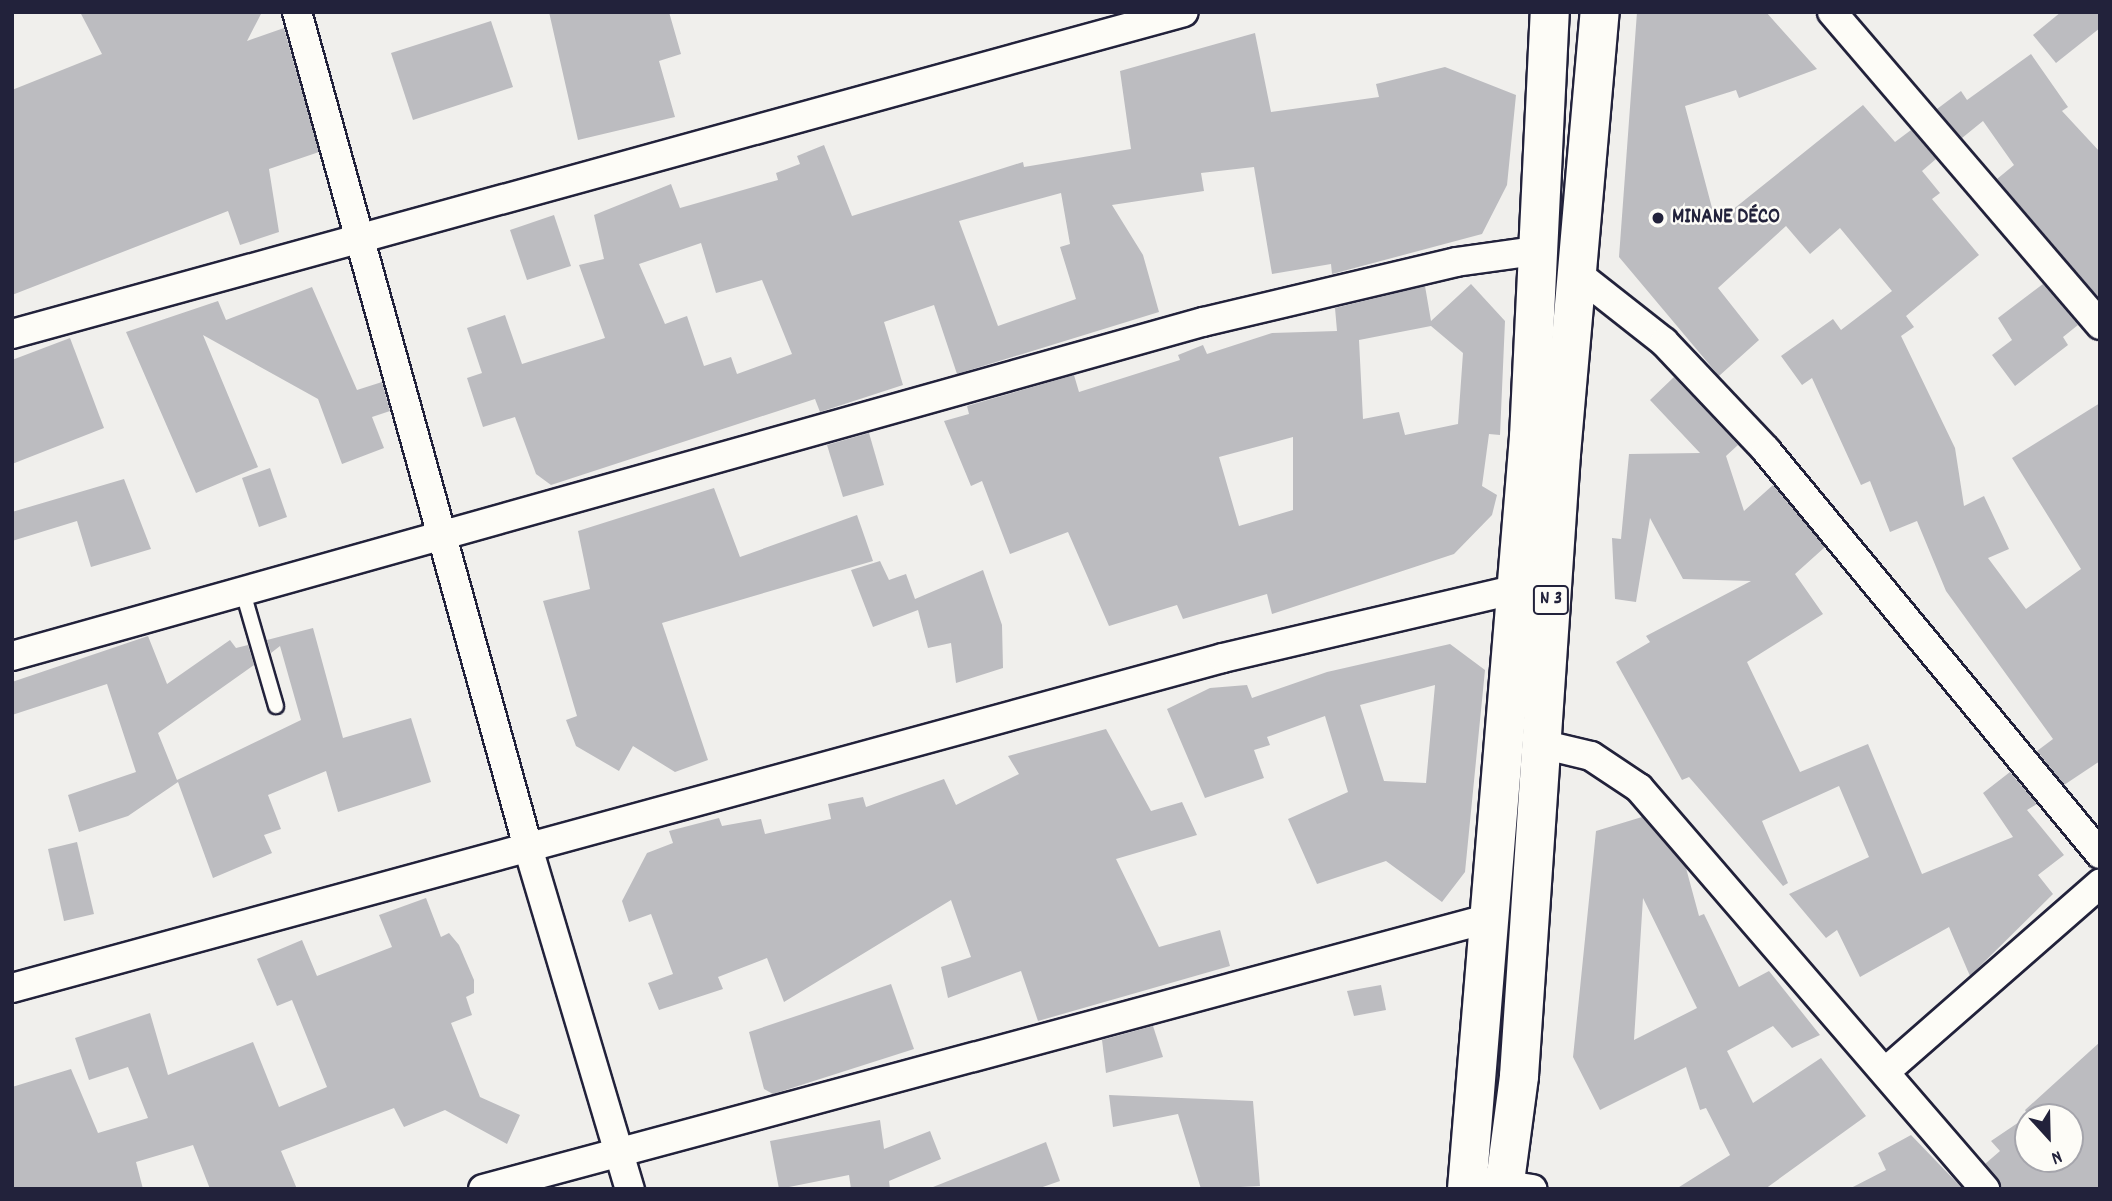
<!DOCTYPE html>
<meta charset="utf-8">
<style>
body{margin:0}
#map{position:relative;width:2112px;height:1201px;overflow:hidden;background:#f0efec;font-family:Dekko,sans-serif}
div>[style]{position:absolute}
.building>*{inset:0;background:#bcbcc0}
.roads{filter:drop-shadow(2px 0 #22223b) drop-shadow(-2px 0 #22223b) drop-shadow(0 2px #22223b) drop-shadow(0 -2px #22223b)}
.lane>*{height:14px;margin:-7px;padding:0 7px;transform-origin:7px;border-radius:7px;background:#fdfcf7}
.street>*{height:28px;margin:-14px;padding:0 14px;transform-origin:14px;border-radius:14px;background:#fdfcf7}
.primary>*{height:38px;margin:-19px;padding:0 19px;transform-origin:19px;border-radius:19px;background:#fdfcf7}
.dots>*{width:19px;height:19px;translate:-50% -50%;box-sizing:border-box;border:4px solid #fdfcf7;border-radius:50%}
span{translate:-50% -50%;white-space:nowrap;text-align:center;line-height:1.15;-webkit-text-stroke:5px #fdfcf7;paint-order:stroke}
.shield-label span{padding:2px 5px;background:#fdfcf7;border:2px solid;border-radius:5px;-webkit-text-stroke-width:0}
.shield-label{font-size:19px;color:#22223b;font-weight:700}
.poi-label{font-size:21px;color:#22223b;font-weight:700}
.left{translate:0 -50%;text-align:left}
.frame{position:absolute;inset:0;border:14px solid #22223b;pointer-events:none}
.north{position:absolute;left:2014px;top:1103px;width:70px;height:70px;box-sizing:border-box;background:#fdfcf7;border:2px solid #a5a5ac;border-radius:50%;rotate:158deg;font-size:19px;font-weight:700;line-height:28px;text-align:center;color:#22223b}
.north::after{content:'';display:block;margin:auto;width:24px;height:32px;background:#22223b;clip-path:polygon(50% 0,100% 100%,50% 72%,0 100%)}
</style>
<div id="map">
<div class="building">
<i style="clip-path:polygon(80px 12px,262px 12px,247px 41px,284px 28px,319px 152px,269px 169px,279px 232px,240px 245px,228px 211px,12px 295px,12px 90px,102px 54px)"></i>
<i style="clip-path:polygon(549px 12px,669px 12px,681px 54px,659px 61px,675px 117px,578px 140px)"></i>
<i style="clip-path:polygon(1637px 12px,1766px 12px,1817px 69px,1739px 98px,1736px 90px,1685px 106px,1716px 223px,1863px 105px,1895px 142px,1911px 130px,1936px 159px,1922px 171px,1940px 193px,1932px 199px,1979px 255px,1906px 316px,1914px 327px,1901px 336px,1955px 448px,1964px 506px,1984px 496px,2009px 549px,1988px 558px,2026px 609px,2081px 569px,2012px 458px,2100px 403px,2100px 761px,2064px 785px,2037px 751px,2053px 739px,1946px 591px,1917px 521px,1890px 532px,1870px 481px,1861px 485px,1812px 378px,1802px 385px,1781px 356px,1833px 319px,1841px 330px,1892px 291px,1840px 228px,1810px 254px,1786px 226px,1718px 288px,1759px 340px,1719px 376px,1619px 257px)"></i>
<i style="clip-path:polygon(2061px 12px,2100px 12px,2100px 28px,2056px 63px,2033px 35px)"></i>
<i style="clip-path:polygon(491px 21px,513px 87px,413px 120px,391px 53px)"></i>
<i style="clip-path:polygon(evenodd,1255px 33px,1271px 112px,1379px 97px,1376px 84px,1445px 67px,1516px 95px,1507px 185px,1482px 234px,1332px 274px,1331px 264px,1272px 274px,1254px 167px,1201px 173px,1204px 191px,1112px 205px,1143px 255px,1159px 312px,957px 374px,934px 305px,884px 322px,903px 385px,820px 412px,815px 399px,551px 485px,536px 474px,515px 417px,483px 427px,467px 378px,482px 373px,467px 328px,505px 315px,522px 364px,605px 338px,579px 265px,604px 259px,594px 215px,671px 184px,680px 208px,778px 180px,776px 173px,800px 164px,797px 156px,824px 145px,852px 216px,1023px 162px,1024px 167px,1131px 149px,1120px 71px,1255px 33px,1061px 193px,1070px 244px,1060px 247px,1076px 299px,998px 326px,959px 221px,1061px 193px,1255px 33px,701px 243px,716px 293px,762px 280px,792px 354px,737px 374px,731px 357px,704px 366px,687px 316px,665px 324px,639px 264px,701px 243px)"></i>
<i style="clip-path:polygon(2031px 54px,2068px 107px,2062px 111px,2100px 152px,2100px 299px,1997px 179px,2014px 165px,1983px 121px,1962px 138px,1937px 109px,1961px 91px,1967px 100px)"></i>
<i style="clip-path:polygon(554px 215px,571px 266px,527px 280px,510px 230px)"></i>
<i style="clip-path:polygon(evenodd,1471px 284px,1505px 321px,1500px 435px,1489px 434px,1482px 486px,1497px 495px,1492px 515px,1454px 554px,1272px 614px,1267px 594px,1183px 619px,1177px 605px,1109px 626px,1068px 532px,1010px 554px,982px 481px,971px 486px,944px 421px,969px 414px,967px 406px,1074px 375px,1079px 392px,1180px 360px,1178px 355px,1203px 345px,1207px 354px,1272px 333px,1337px 331px,1335px 308px,1425px 286px,1431px 321px,1471px 284px,1431px 326px,1463px 353px,1458px 424px,1405px 435px,1399px 412px,1363px 419px,1359px 340px,1431px 326px,1471px 284px,1293px 437px,1293px 510px,1239px 526px,1219px 457px,1293px 437px)"></i>
<i style="clip-path:polygon(2043px 284px,2078px 325px,2063px 337px,2068px 345px,2015px 386px,1992px 355px,2012px 340px,1998px 318px)"></i>
<i style="clip-path:polygon(312px 287px,357px 390px,382px 382px,390px 411px,372px 417px,384px 448px,342px 464px,318px 399px,203px 335px,258px 467px,196px 493px,126px 332px,218px 301px,226px 320px)"></i>
<i style="clip-path:polygon(70px 338px,104px 428px,12px 464px,12px 360px)"></i>
<i style="clip-path:polygon(1674px 377px,1738px 445px,1726px 456px,1744px 511px,1773px 485px,1825px 547px,1795px 574px,1823px 614px,1747px 662px,1800px 772px,1868px 744px,1922px 874px,2013px 837px,1983px 793px,2010px 772px,2037px 804px,2027px 810px,2064px 855px,2038px 875px,2053px 894px,1970px 976px,1949px 927px,1860px 977px,1837px 930px,1826px 938px,1789px 894px,1869px 857px,1839px 786px,1762px 821px,1788px 883px,1783px 886px,1689px 777px,1682px 780px,1616px 662px,1650px 642px,1646px 636px,1751px 581px,1683px 579px,1650px 518px,1636px 602px,1615px 599px,1612px 538px,1621px 539px,1629px 454px,1700px 453px,1650px 400px)"></i>
<i style="clip-path:polygon(869px 433px,884px 485px,843px 497px,827px 445px)"></i>
<i style="clip-path:polygon(270px 468px,287px 517px,259px 527px,242px 478px)"></i>
<i style="clip-path:polygon(124px 479px,151px 549px,91px 567px,77px 521px,12px 541px,12px 512px)"></i>
<i style="clip-path:polygon(714px 488px,740px 557px,857px 515px,873px 561px,662px 623px,708px 760px,675px 772px,633px 746px,619px 771px,576px 746px,566px 720px,577px 716px,543px 601px,590px 589px,578px 531px)"></i>
<i style="clip-path:polygon(880px 561px,889px 580px,906px 574px,915px 599px,983px 570px,1002px 625px,1003px 668px,956px 683px,951px 643px,928px 648px,918px 610px,873px 627px,851px 570px)"></i>
<i style="clip-path:polygon(313px 628px,343px 738px,411px 718px,431px 782px,338px 812px,326px 771px,268px 795px,281px 829px,264px 835px,272px 853px,213px 878px,178px 782px,128px 816px,79px 832px,68px 795px,136px 772px,107px 684px,12px 715px,12px 682px,148px 636px,167px 684px,230px 640px,236px 648px,248px 645px,254px 665px,158px 733px,177px 780px,301px 720px,280px 646px,271px 653px,267px 640px)"></i>
<i style="clip-path:polygon(evenodd,1450px 644px,1485px 670px,1465px 872px,1442px 902px,1386px 861px,1317px 884px,1288px 819px,1348px 792px,1325px 716px,1267px 737px,1270px 745px,1254px 750px,1264px 778px,1205px 798px,1167px 709px,1210px 688px,1247px 685px,1252px 698px,1327px 672px,1450px 644px,1435px 685px,1426px 783px,1384px 781px,1360px 705px,1435px 685px)"></i>
<i style="clip-path:polygon(1106px 729px,1151px 811px,1182px 802px,1197px 835px,1116px 859px,1159px 947px,1220px 930px,1230px 966px,1038px 1021px,1021px 971px,948px 998px,941px 967px,971px 957px,951px 900px,784px 1002px,767px 958px,718px 977px,723px 989px,659px 1010px,648px 983px,673px 974px,651px 914px,629px 922px,622px 901px,647px 853px,673px 843px,669px 831px,719px 818px,722px 826px,761px 819px,765px 834px,831px 819px,828px 804px,863px 797px,866px 807px,944px 779px,956px 805px,1019px 774px,1008px 756px)"></i>
<i style="clip-path:polygon(evenodd,1642px 817px,1686px 868px,1699px 916px,1704px 914px,1739px 987px,1769px 971px,1820px 1035px,1792px 1048px,1773px 1026px,1727px 1051px,1753px 1103px,1821px 1058px,1866px 1116px,1765px 1189px,1676px 1189px,1730px 1155px,1706px 1108px,1700px 1110px,1686px 1067px,1600px 1110px,1573px 1057px,1596px 831px,1642px 817px,1643px 898px,1697px 1008px,1634px 1040px,1643px 898px)"></i>
<i style="clip-path:polygon(77px 842px,94px 914px,64px 921px,48px 849px)"></i>
<i style="clip-path:polygon(426px 898px,441px 937px,449px 933px,459px 945px,474px 980px,474px 993px,466px 997px,472px 1015px,451px 1023px,480px 1097px,520px 1115px,507px 1144px,445px 1110px,404px 1127px,394px 1108px,281px 1151px,297px 1189px,210px 1189px,193px 1145px,136px 1162px,143px 1189px,12px 1189px,12px 1087px,71px 1069px,98px 1133px,148px 1118px,128px 1067px,89px 1080px,75px 1038px,150px 1013px,168px 1075px,253px 1042px,279px 1107px,327px 1087px,292px 1000px,277px 1006px,257px 959px,302px 940px,317px 976px,392px 947px,379px 915px)"></i>
<i style="clip-path:polygon(891px 984px,914px 1049px,773px 1094px,764px 1089px,749px 1032px)"></i>
<i style="clip-path:polygon(1381px 985px,1386px 1010px,1354px 1016px,1347px 991px)"></i>
<i style="clip-path:polygon(1153px 1026px,1163px 1057px,1106px 1073px,1102px 1040px)"></i>
<i style="clip-path:polygon(evenodd,2100px 1042px,2100px 1189px,2001px 1189px,1985px 1164px,2000px 1151px,1991px 1141px,2028px 1116px,2025px 1110px,2100px 1042px,2028px 1117px,2070px 1117px,2070px 1159px,2028px 1159px,2028px 1117px)"></i>
<i style="clip-path:polygon(1109px 1095px,1253px 1101px,1260px 1186px,1201px 1189px,1178px 1114px,1113px 1127px)"></i>
<i style="clip-path:polygon(880px 1120px,884px 1149px,930px 1131px,941px 1159px,889px 1181px,890px 1189px,851px 1189px,849px 1175px,779px 1189px,770px 1141px)"></i>
<i style="clip-path:polygon(1911px 1135px,1963px 1189px,1849px 1189px,1886px 1170px,1878px 1153px)"></i>
<i style="clip-path:polygon(1046px 1142px,1060px 1181px,1037px 1189px,928px 1189px)"></i>
</div>
<div class="roads">
<div class="lane">
<i style="left:242px;top:589px;width:122px;rotate:73.8deg"></i>
</div>
<div class="street">
<i style="left:297px;top:12px;width:870px;rotate:74.54deg"></i>
<i style="left:529px;top:851px;width:353px;rotate:73.4deg"></i>
<i style="left:1832px;top:12px;width:412px;rotate:49.4deg"></i>
<i style="left:1575px;top:272px;width:113px;rotate:38.2deg"></i>
<i style="left:1664px;top:342px;width:149px;rotate:46.6deg"></i>
<i style="left:1766px;top:450px;width:524px;rotate:50.42deg"></i>
<i style="left:12px;top:334px;width:1215px;rotate:-15.36deg"></i>
<i style="left:12px;top:656px;width:1237px;rotate:-15.67deg"></i>
<i style="left:1203px;top:322px;width:260px;rotate:-13.3deg"></i>
<i style="left:1456px;top:262px;width:86px;rotate:-8deg"></i>
<i style="left:1541px;top:744px;width:51px;rotate:13.5deg"></i>
<i style="left:1591px;top:756px;width:58px;rotate:33.7deg"></i>
<i style="left:1639px;top:788px;width:530px;rotate:49.21deg"></i>
<i style="left:12px;top:988px;width:1255px;rotate:-15.24deg"></i>
<i style="left:1223px;top:658px;width:302px;rotate:-13.2deg"></i>
<i style="left:1885px;top:1072px;width:286px;rotate:-41.2deg"></i>
<i style="left:1486px;top:1182px;width:47px;rotate:8.7deg"></i>
<i style="left:483px;top:1189px;width:1043px;rotate:-15.06deg"></i>
</div>
<div class="primary">
<i style="left:1467px;top:1189px;width:755px;rotate:-85.29deg"></i>
<i style="left:1529px;top:437px;width:426px;rotate:-87.2deg"></i>
<i style="left:1504px;top:1189px;width:114px;rotate:-82.4deg"></i>
<i style="left:1519px;top:1076px;width:623px;rotate:-86.14deg"></i>
<i style="left:1561px;top:454px;width:444px;rotate:-85deg"></i>
</div>
</div>
<div class="dots">
<i style="left:1658px;top:218px;background:#22223b"></i>
</div>
<div class="shield-label">
<span style="left:1551px;top:600px">N 3</span>
</div>
<div class="poi-label">
<span class="left" style="left:1672px;top:218px">MINANE DÉCO</span>
</div>
<div class="frame"></div>
<div class="north">N</div>
</div>
